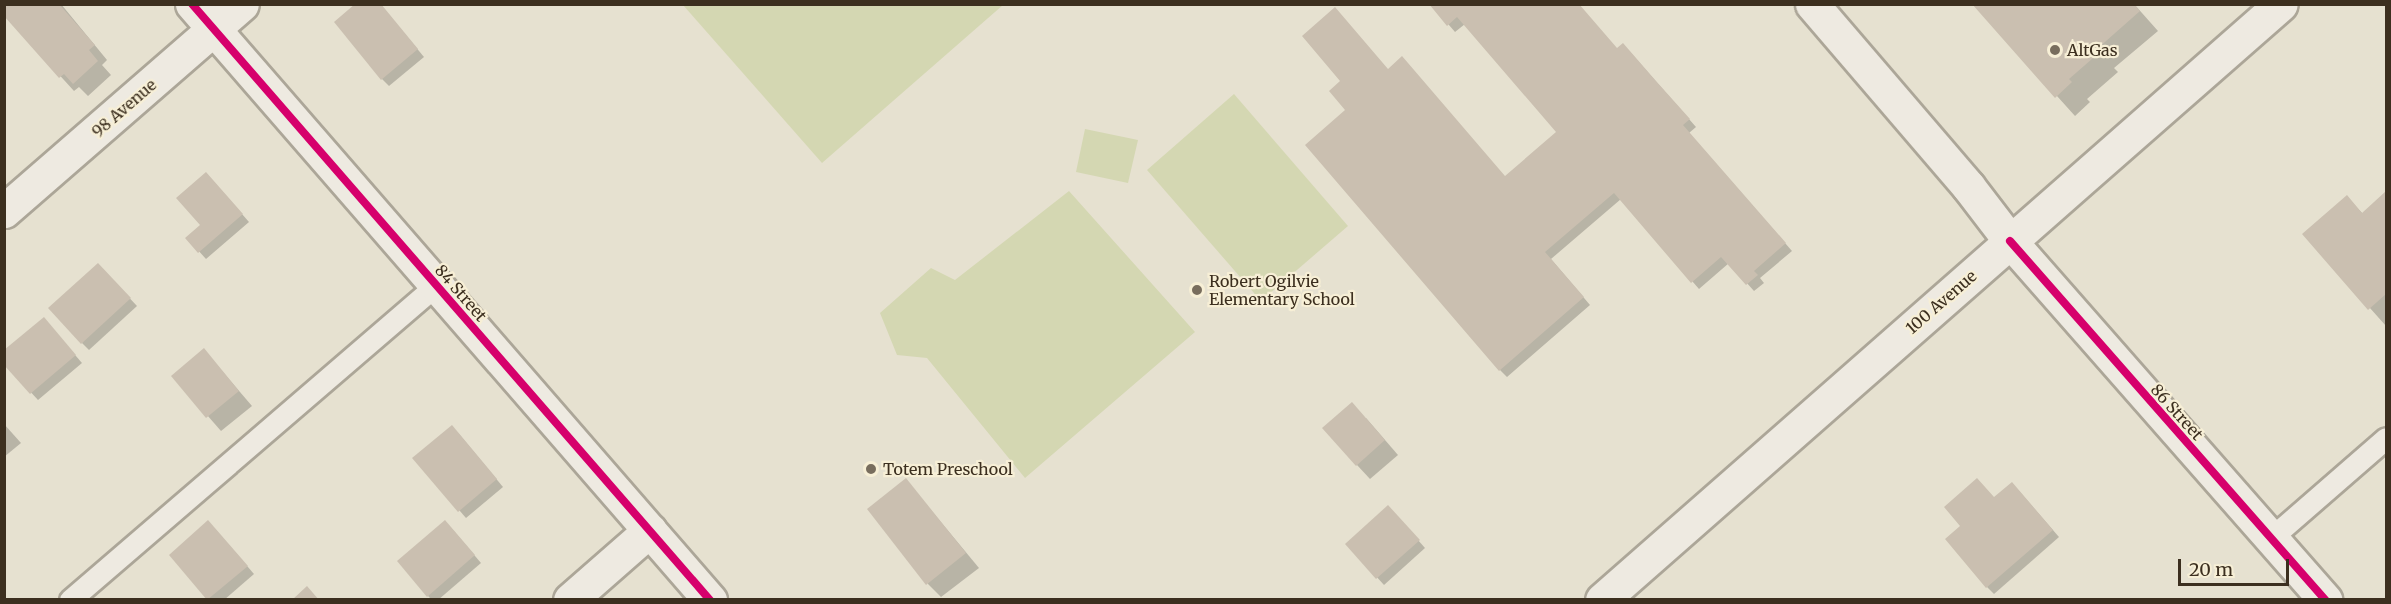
<!DOCTYPE html>
<style>
body{margin:0}
#map{position:relative;width:2391px;height:604px;overflow:hidden;background:#e6e1d0;font-family:Merriweather,serif}
div>[style]{position:absolute}
.green>*{inset:0;background:#d4d7b2}
.shadow>*{inset:0;background:#0003}
.building>*{inset:0;background:#cabfb0}
.roads{filter:drop-shadow(2px 0 #aca698) drop-shadow(-2px 0 #aca698) drop-shadow(0 2px #aca698) drop-shadow(0 -2px #aca698)}
.service>*{height:21px;margin:-10.5px;padding:0 10.5px;transform-origin:10.5px;border-radius:10.5px;background:#eeeae1}
.minor>*{height:33px;margin:-16.5px;padding:0 16.5px;transform-origin:16.5px;border-radius:16.5px;background:#eeeae1}
.tertiary>*{height:33px;margin:-16.5px;padding:0 16.5px;transform-origin:16.5px;border-radius:16.5px;background:#eeeae1}
.secondary>*{height:33px;margin:-16.5px;padding:0 16.5px;transform-origin:16.5px;border-radius:16.5px;background:#eeeae1}
.cycleway>*{height:8px;margin:-4px;padding:0 4px;transform-origin:4px;border-radius:4px;background:#d6006c}
.dots>*{width:16px;height:16px;translate:-50% -50%;box-sizing:border-box;border:3px solid #f7efd6;border-radius:50%}
span{translate:-50% -50%;white-space:nowrap;text-align:center;line-height:1.15;-webkit-text-stroke:4.5px #f7efd6;paint-order:stroke}
.poi-label{font-size:16px;color:#3c2f1f}
.left{translate:0 -50%;text-align:left}
.street-label{font-size:16px;color:#3c2f1f}
.frame{position:absolute;inset:0;border:6px solid #3c2f1f;pointer-events:none}
.scale{position:absolute;left:2178px;top:559px;width:111px;height:27px;box-sizing:border-box;border:3px solid #3c2f1f;border-top:0;padding-left:8px;font-size:18px;line-height:21px;white-space:nowrap;color:#3c2f1f;-webkit-text-stroke:4px #f7efd6;paint-order:stroke}
</style>
<div id="map">
<div class="green">
<i style="clip-path:polygon(683px 5px,1003px 5px,822px 163px)"></i>
<i style="clip-path:polygon(1234px 94px,1348px 226px,1261px 301px,1147px 170px)"></i>
<i style="clip-path:polygon(1085px 129px,1138px 140px,1128px 183px,1076px 172px)"></i>
<i style="clip-path:polygon(1069px 191px,1195px 332px,1025px 478px,927px 358px,897px 355px,880px 313px,931px 268px,955px 280px)"></i>
</div>
<div class="shadow">
<i style="clip-path:polygon(4px 4px,61px 4px,107px 60px,102px 65px,111px 75px,88px 96px,79px 87px,74px 91px,4px 14px)"></i>
<i style="clip-path:polygon(380px 4px,424px 57px,389px 86px,382px 79px)"></i>
<i style="clip-path:polygon(1431px 4px,1630px 52px,1696px 127px,1689px 133px,1792px 251px,1760px 278px,1764px 283px,1754px 291px,1729px 263px,1699px 289px,1621px 199px,1551px 259px,1590px 305px,1507px 377px,1500px 370px,1388px 70px,1506px 178px,1558px 132px,1465px 24px,1455px 32px)"></i>
<i style="clip-path:polygon(1974px 4px,2134px 4px,2158px 31px,2114px 68px,2118px 72px,2087px 99px,2090px 102px,2075px 116px)"></i>
<i style="clip-path:polygon(213px 181px,249px 222px,206px 259px,187px 238px,202px 225px)"></i>
<i style="clip-path:polygon(2386px 193px,2386px 326px,2304px 234px,2347px 197px,2363px 214px)"></i>
<i style="clip-path:polygon(105px 272px,137px 306px,89px 350px,82px 343px)"></i>
<i style="clip-path:polygon(50px 326px,82px 363px,38px 400px,4px 363px)"></i>
<i style="clip-path:polygon(204px 350px,252px 406px,221px 431px,173px 376px)"></i>
<i style="clip-path:polygon(1366px 418px,1398px 455px,1370px 479px,1357px 465px)"></i>
<i style="clip-path:polygon(4px 424px,21px 443px,4px 457px)"></i>
<i style="clip-path:polygon(459px 434px,503px 487px,466px 518px,414px 458px)"></i>
<i style="clip-path:polygon(906px 480px,979px 568px,941px 597px,928px 584px)"></i>
<i style="clip-path:polygon(2019px 491px,2059px 537px,1994px 594px,1987px 587px)"></i>
<i style="clip-path:polygon(1395px 514px,1425px 548px,1384px 585px,1347px 544px)"></i>
<i style="clip-path:polygon(215px 529px,254px 574px,224px 600px,209px 600px,171px 555px)"></i>
<i style="clip-path:polygon(452px 529px,481px 563px,438px 600px,432px 600px,428px 596px)"></i>
</div>
<div class="building">
<i style="clip-path:polygon(4px 4px,59px 4px,95px 45px,89px 50px,98px 61px,73px 84px,64px 74px,59px 78px,4px 16px)"></i>
<i style="clip-path:polygon(355px 4px,381px 4px,418px 49px,381px 80px,334px 22px)"></i>
<i style="clip-path:polygon(1429px 4px,1579px 4px,1617px 48px,1623px 43px,1656px 81px,1690px 119px,1683px 125px,1786px 243px,1754px 271px,1758px 275px,1746px 285px,1721px 257px,1691px 283px,1614px 193px,1545px 252px,1584px 297px,1499px 371px,1305px 145px,1345px 110px,1329px 91px,1340px 81px,1302px 36px,1335px 7px,1388px 69px,1402px 56px,1505px 176px,1556px 132px,1457px 17px,1447px 26px)"></i>
<i style="clip-path:polygon(1972px 4px,2134px 4px,2140px 11px,2097px 49px,2100px 52px,2069px 79px,2072px 82px,2055px 98px)"></i>
<i style="clip-path:polygon(206px 172px,243px 214px,198px 253px,185px 238px,200px 225px,176px 198px)"></i>
<i style="clip-path:polygon(2386px 191px,2386px 294px,2368px 310px,2302px 234px,2347px 195px,2362px 213px)"></i>
<i style="clip-path:polygon(98px 263px,131px 298px,81px 344px,48px 308px)"></i>
<i style="clip-path:polygon(44px 317px,76px 355px,30px 394px,4px 365px,4px 350px)"></i>
<i style="clip-path:polygon(204px 348px,239px 391px,206px 418px,171px 376px)"></i>
<i style="clip-path:polygon(1352px 402px,1385px 440px,1356px 466px,1322px 428px)"></i>
<i style="clip-path:polygon(452px 425px,497px 479px,458px 512px,412px 458px)"></i>
<i style="clip-path:polygon(906px 478px,966px 553px,926px 585px,867px 509px)"></i>
<i style="clip-path:polygon(1977px 478px,1994px 497px,2012px 482px,2053px 530px,1986px 588px,1945px 539px,1960px 526px,1944px 507px)"></i>
<i style="clip-path:polygon(1388px 505px,1420px 540px,1376px 579px,1345px 544px)"></i>
<i style="clip-path:polygon(208px 520px,248px 566px,207px 600px,169px 555px)"></i>
<i style="clip-path:polygon(445px 520px,475px 555px,427px 597px,397px 561px)"></i>
<i style="clip-path:polygon(307px 586px,319px 600px,292px 600px)"></i>
</div>
<div class="roads">
<div class="service">
<i style="left:2271px;top:538px;width:152px;rotate:-41deg"></i>
<i style="left:70px;top:600px;width:483px;rotate:-40.7deg"></i>
</div>
<div class="minor">
<i style="left:192px;top:4px;width:790px;rotate:49.01deg"></i>
<i style="left:4px;top:211px;width:315px;rotate:-41deg"></i>
<i style="left:570px;top:600px;width:106px;rotate:-41.2deg"></i>
</div>
<div class="tertiary">
<i style="left:2010px;top:241px;width:478px;rotate:48.7deg"></i>
</div>
<div class="secondary">
<i style="left:1812px;top:4px;width:240px;rotate:49.4deg"></i>
<i style="left:1968px;top:186px;width:69px;rotate:52.6deg"></i>
<i style="left:1602px;top:600px;width:903px;rotate:-41.28deg"></i>
</div>
</div>
<div class="cycleway">
<i style="left:192px;top:4px;width:790px;rotate:49.01deg"></i>
<i style="left:2010px;top:241px;width:478px;rotate:48.7deg"></i>
</div>
<div class="dots">
<i style="left:2055px;top:50px;background:#786d5d"></i>
<i style="left:1197px;top:290px;background:#786d5d"></i>
<i style="left:871px;top:469px;background:#786d5d"></i>
</div>
<div class="poi-label">
<span class="left" style="left:2067px;top:50px">AltGas</span>
<span class="left" style="left:1209px;top:290px">Robert Ogilvie<br>Elementary School</span>
<span class="left" style="left:883px;top:469px">Totem Preschool</span>
</div>
<div class="street-label">
<span style="left:124px;top:108px;rotate:-41deg">98 Avenue</span>
<span style="left:461px;top:293px;rotate:49deg">84 Street</span>
<span style="left:1941px;top:302px;rotate:-41deg">100 Avenue</span>
<span style="left:2177px;top:412px;rotate:48deg">86 Street</span>
</div>
<div class="frame"></div>
<div class="scale">20 m</div>
</div>
